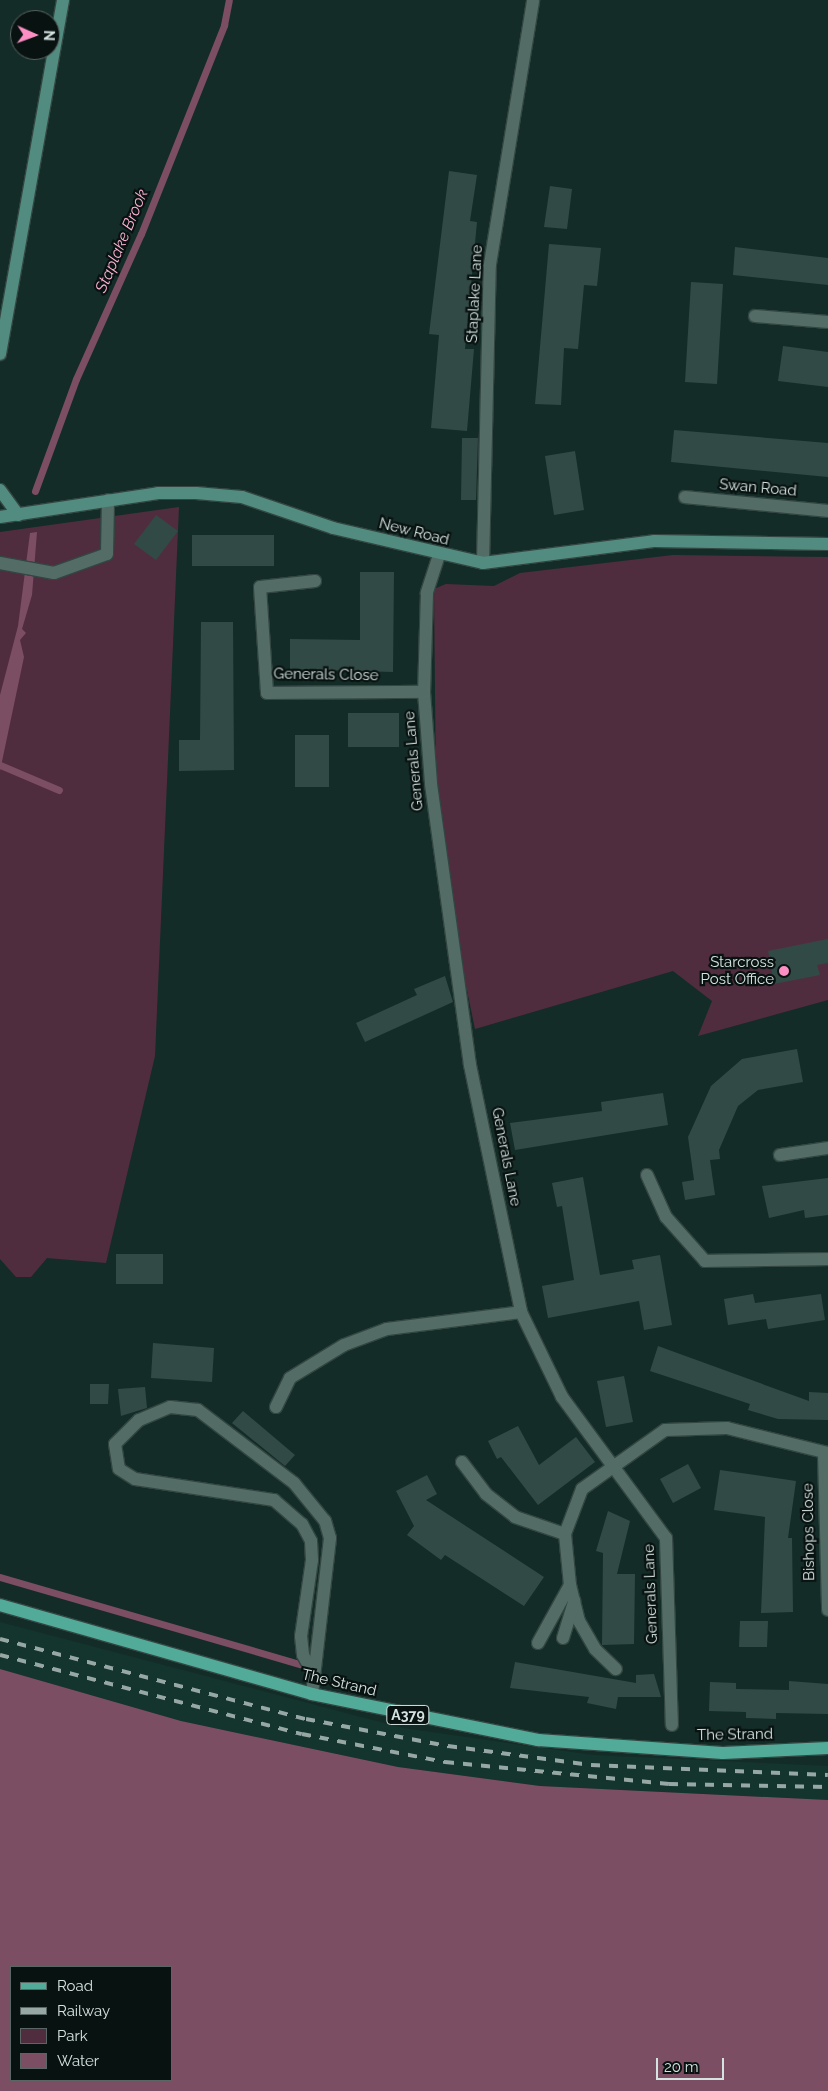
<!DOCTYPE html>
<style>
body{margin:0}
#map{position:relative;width:828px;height:2091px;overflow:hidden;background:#142c27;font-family:Raleway,sans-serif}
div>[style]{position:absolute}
.built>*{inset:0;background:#13352e}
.green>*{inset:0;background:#502d3e}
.water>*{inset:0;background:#7b4e63}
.stream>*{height:7px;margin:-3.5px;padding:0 3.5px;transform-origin:3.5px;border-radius:3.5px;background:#7b4e63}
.building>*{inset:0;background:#324a45}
.roads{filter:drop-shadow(1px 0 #334642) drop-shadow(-1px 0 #334642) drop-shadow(0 1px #334642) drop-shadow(0 -1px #334642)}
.lane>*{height:12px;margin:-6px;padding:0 6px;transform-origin:6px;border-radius:6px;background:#536d66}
.street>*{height:12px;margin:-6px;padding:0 6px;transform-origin:6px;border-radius:6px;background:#536d66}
.secondary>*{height:12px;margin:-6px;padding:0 6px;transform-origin:6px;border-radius:6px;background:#528c80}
.primary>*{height:12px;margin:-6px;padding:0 6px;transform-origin:6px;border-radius:6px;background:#52ab99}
.rail>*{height:4px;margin-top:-2px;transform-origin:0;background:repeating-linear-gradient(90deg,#96a7a4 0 9px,transparent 0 18px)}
.dots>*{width:14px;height:14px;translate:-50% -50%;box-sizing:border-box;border:2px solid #081210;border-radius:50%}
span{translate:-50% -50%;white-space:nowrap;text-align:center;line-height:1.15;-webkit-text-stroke:4.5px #081210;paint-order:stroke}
.shield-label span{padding:1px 4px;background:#081210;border:1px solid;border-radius:4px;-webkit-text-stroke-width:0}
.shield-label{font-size:14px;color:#d5e3e0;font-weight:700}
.street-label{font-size:15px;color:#d5e3e0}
.poi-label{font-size:15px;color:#d5e3e0}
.right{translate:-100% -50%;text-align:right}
.water-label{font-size:16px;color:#feb3d5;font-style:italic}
.legend{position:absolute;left:10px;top:1966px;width:162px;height:115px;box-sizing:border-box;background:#081210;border:1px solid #5a6663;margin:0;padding:6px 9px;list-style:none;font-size:15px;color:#d5e3e0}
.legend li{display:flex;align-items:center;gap:10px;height:25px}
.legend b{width:25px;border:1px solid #5a6663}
.north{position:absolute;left:10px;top:10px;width:50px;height:50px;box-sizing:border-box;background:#081210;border:1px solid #5a6663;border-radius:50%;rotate:92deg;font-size:14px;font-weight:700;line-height:20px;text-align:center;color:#d5e3e0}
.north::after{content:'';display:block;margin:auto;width:18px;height:22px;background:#fb8fc4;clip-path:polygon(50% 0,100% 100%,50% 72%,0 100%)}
.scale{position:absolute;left:656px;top:2058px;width:68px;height:22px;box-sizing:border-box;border:2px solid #d5e3e0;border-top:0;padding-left:6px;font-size:15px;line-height:18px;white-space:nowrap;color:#d5e3e0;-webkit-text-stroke:4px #081210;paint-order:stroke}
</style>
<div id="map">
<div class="built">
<i style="clip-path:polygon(0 1622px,403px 1728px,593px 1755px,828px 1766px,828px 1800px,540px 1786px,398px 1767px,181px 1721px,0 1669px)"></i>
</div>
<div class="green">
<i style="clip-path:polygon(179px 507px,155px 1056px,106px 1263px,47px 1258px,31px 1277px,16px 1277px,0 1259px,0 532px)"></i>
<i style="clip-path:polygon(673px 555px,828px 557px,828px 1000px,698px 1036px,712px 1001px,673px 971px,475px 1029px,451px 913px,436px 790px,434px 589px,446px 584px,494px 586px,520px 573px)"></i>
</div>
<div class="water">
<i style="clip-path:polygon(37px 532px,32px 595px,22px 629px,26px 633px,20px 640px,24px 657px,0 771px,0 695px,18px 626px,30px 533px)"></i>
<i style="clip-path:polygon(evenodd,0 1669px,181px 1721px,398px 1767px,540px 1786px,828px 1800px,828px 2091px,0 2091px,0 1669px,11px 1967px,171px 1967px,171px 2080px,11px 2080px,11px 1967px)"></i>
</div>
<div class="stream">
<i style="left:35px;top:491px;width:119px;rotate:-69.9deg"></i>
<i style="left:76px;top:379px;width:159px;rotate:-65.9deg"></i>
<i style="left:141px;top:234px;width:225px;rotate:-68.3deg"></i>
<i style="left:224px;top:25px;width:25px;rotate:-79deg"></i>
<i style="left:0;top:765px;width:64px;rotate:23deg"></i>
<i style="left:0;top:1577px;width:312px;rotate:16.2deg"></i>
</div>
<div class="building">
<i style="clip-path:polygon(449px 171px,477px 175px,470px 221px,477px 222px,465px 349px,474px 349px,467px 431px,431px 428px,439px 335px,429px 334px)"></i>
<i style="clip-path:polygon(550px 186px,572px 189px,567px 229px,544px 227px)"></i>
<i style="clip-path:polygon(549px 244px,601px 248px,597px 286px,584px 285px,578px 349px,564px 348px,561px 405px,535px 404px)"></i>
<i style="clip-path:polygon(735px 247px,828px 258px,828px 285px,733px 275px)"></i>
<i style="clip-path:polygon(691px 282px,723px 284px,717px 384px,685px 382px)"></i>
<i style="clip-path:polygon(783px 346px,828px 352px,828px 387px,778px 381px)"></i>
<i style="clip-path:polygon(674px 430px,828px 443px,828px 477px,671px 462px)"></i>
<i style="clip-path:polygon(462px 438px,478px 438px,476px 500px,461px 500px)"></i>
<i style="clip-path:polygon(575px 451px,584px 510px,554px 515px,545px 456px)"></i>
<i style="clip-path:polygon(156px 515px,178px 531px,156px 560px,134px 544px)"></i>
<i style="clip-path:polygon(192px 535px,274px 535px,274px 566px,192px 566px)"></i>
<i style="clip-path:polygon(360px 572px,394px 572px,393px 672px,290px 669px,290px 639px,360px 640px)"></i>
<i style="clip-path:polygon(201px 622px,233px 622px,234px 770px,179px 771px,179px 740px,200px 740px)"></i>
<i style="clip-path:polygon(348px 713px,399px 713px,399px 747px,348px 747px)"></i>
<i style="clip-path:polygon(295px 735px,329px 735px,329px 787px,295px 787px)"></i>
<i style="clip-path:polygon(828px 939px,828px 963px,817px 965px,820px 975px,774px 984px,768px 951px)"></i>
<i style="clip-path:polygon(445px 976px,453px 1002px,365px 1042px,356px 1023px,417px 995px,414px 989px)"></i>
<i style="clip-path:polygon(797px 1049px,803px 1082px,758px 1090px,738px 1106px,719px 1150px,720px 1159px,710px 1160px,715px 1195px,685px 1200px,682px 1182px,694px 1180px,688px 1137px,711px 1086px,742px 1059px)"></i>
<i style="clip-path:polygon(663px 1093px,668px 1125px,515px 1150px,510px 1123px,602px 1111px,601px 1102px)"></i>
<i style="clip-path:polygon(583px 1177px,600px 1275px,634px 1269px,632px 1260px,660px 1255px,672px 1325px,644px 1330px,639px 1301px,548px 1318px,542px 1286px,574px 1280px,562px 1206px,557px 1207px,552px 1183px)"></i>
<i style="clip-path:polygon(828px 1178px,828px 1215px,805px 1218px,804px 1210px,769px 1218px,762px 1186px)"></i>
<i style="clip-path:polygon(116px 1254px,163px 1254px,163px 1284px,116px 1284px)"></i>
<i style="clip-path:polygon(753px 1294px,755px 1303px,821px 1294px,825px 1320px,768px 1329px,766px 1319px,728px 1325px,724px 1299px)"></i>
<i style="clip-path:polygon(153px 1343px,214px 1348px,212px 1382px,151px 1378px)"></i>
<i style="clip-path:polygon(658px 1346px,809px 1401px,809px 1392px,828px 1393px,828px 1420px,778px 1419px,748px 1410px,750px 1404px,650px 1371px)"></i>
<i style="clip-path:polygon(624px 1376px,633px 1422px,606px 1427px,597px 1381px)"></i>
<i style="clip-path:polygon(90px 1384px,109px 1384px,108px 1404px,90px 1404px)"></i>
<i style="clip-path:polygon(145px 1387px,147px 1408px,121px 1416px,118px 1389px)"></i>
<i style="clip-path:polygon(243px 1411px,295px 1455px,285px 1466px,232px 1423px)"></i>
<i style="clip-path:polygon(518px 1426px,539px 1465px,576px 1437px,595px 1462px,538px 1505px,501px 1457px,497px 1459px,488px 1441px)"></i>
<i style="clip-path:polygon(688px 1464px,701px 1488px,673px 1503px,660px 1479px)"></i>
<i style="clip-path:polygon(720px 1470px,796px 1481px,788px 1538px,792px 1538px,793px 1612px,761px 1613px,765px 1517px,714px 1510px)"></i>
<i style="clip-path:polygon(427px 1475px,437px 1494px,426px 1500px,544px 1577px,524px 1606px,445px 1555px,441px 1560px,407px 1535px,414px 1526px,396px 1491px)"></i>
<i style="clip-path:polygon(608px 1511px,630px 1521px,617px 1574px,635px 1574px,634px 1644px,602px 1645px,603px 1553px,596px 1551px)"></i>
<i style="clip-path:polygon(740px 1621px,768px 1621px,767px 1647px,739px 1647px)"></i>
<i style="clip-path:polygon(515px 1662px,636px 1683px,636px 1675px,654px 1674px,661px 1697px,618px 1697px,616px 1709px,587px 1703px,589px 1697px,510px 1688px)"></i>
<i style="clip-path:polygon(789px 1681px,828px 1684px,828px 1714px,776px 1713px,776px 1719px,746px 1718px,746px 1712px,709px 1711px,710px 1682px,736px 1683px,736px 1689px,789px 1690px)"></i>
</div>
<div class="roads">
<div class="lane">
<i style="left:0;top:563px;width:55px;rotate:10.5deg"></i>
<i style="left:54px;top:573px;width:56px;rotate:-19.7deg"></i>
<i style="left:107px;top:554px;width:54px;rotate:-88.9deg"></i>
<i style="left:276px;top:1407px;width:32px;rotate:-64deg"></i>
<i style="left:290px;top:1378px;width:63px;rotate:-31.4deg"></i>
<i style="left:344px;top:1345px;width:46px;rotate:-20.4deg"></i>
<i style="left:387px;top:1329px;width:135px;rotate:-7.2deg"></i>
<i style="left:570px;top:1585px;width:37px;rotate:76deg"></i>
<i style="left:579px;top:1621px;width:32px;rotate:60deg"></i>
<i style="left:595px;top:1649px;width:29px;rotate:44deg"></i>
<i style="left:563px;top:1638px;width:39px;rotate:-73deg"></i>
<i style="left:538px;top:1643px;width:66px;rotate:-61.1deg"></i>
<i style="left:312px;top:1694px;width:157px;rotate:-83.4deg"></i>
<i style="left:330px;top:1538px;width:18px;rotate:-106deg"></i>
<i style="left:325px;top:1521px;width:49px;rotate:-129.2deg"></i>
<i style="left:294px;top:1483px;width:121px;rotate:-142.8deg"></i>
<i style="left:198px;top:1410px;width:28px;rotate:-174deg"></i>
<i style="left:170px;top:1407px;width:34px;rotate:157deg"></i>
<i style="left:139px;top:1420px;width:34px;rotate:135deg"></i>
<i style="left:115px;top:1444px;width:25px;rotate:81deg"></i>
<i style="left:119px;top:1469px;width:19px;rotate:32deg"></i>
<i style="left:135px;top:1479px;width:141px;rotate:8.6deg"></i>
<i style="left:274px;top:1500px;width:37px;rotate:41deg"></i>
<i style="left:302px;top:1524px;width:19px;rotate:62deg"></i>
<i style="left:311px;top:1541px;width:19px;rotate:87deg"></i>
<i style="left:312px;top:1560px;width:77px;rotate:98.2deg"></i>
<i style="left:301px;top:1636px;width:19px;rotate:84deg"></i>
<i style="left:303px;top:1655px;width:21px;rotate:62deg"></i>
</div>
<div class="street">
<i style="left:755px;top:316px;width:73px;rotate:4.7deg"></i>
<i style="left:685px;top:497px;width:144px;rotate:5.6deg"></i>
<i style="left:439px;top:555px;width:40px;rotate:108deg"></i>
<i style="left:427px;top:593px;width:99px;rotate:91.7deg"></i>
<i style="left:424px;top:692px;width:92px;rotate:85.6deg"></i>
<i style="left:431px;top:784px;width:284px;rotate:82.1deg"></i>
<i style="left:470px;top:1065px;width:252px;rotate:78.3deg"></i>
<i style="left:521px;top:1312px;width:94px;rotate:64.2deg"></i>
<i style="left:562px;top:1397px;width:175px;rotate:53.6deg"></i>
<i style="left:666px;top:1538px;width:187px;rotate:88.2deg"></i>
<i style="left:483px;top:563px;width:299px;rotate:-88.7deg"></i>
<i style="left:490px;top:264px;width:267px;rotate:-80.7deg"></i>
<i style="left:315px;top:581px;width:55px;rotate:173.8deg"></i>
<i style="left:260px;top:587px;width:106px;rotate:86.2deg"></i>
<i style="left:267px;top:693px;width:157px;rotate:-0.4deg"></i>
<i style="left:780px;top:1155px;width:49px;rotate:-8.3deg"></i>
<i style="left:647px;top:1175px;width:46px;rotate:65.7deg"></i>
<i style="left:666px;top:1217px;width:59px;rotate:48.4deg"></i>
<i style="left:705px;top:1261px;width:123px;rotate:-0.9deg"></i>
<i style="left:824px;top:1453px;width:157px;rotate:88.5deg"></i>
<i style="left:462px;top:1462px;width:40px;rotate:53deg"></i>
<i style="left:486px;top:1494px;width:37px;rotate:38deg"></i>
<i style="left:515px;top:1517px;width:53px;rotate:18.8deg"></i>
<i style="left:565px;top:1534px;width:48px;rotate:-69.3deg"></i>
<i style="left:582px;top:1489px;width:102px;rotate:-35.4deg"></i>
<i style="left:665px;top:1430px;width:62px;rotate:-1.8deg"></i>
<i style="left:727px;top:1428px;width:104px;rotate:13.9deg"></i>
<i style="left:565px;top:1534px;width:51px;rotate:84.4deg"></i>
</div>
<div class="secondary">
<i style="left:0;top:354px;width:360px;rotate:-79.9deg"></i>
<i style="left:0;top:490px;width:31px;rotate:54deg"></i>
<i style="left:0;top:517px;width:160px;rotate:-8.6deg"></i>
<i style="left:158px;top:493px;width:38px"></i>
<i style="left:196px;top:493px;width:46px;rotate:5deg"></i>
<i style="left:242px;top:497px;width:96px;rotate:18.8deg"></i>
<i style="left:333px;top:528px;width:154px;rotate:13.1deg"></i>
<i style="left:483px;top:563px;width:172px;rotate:-7.3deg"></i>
<i style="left:654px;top:541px;width:174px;rotate:1deg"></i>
</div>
<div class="primary">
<i style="left:0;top:1605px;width:324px;rotate:15.9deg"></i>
<i style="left:312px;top:1694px;width:231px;rotate:11.5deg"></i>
<i style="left:538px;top:1740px;width:185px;rotate:4deg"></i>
<i style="left:723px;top:1753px;width:105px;rotate:-2.7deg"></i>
</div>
</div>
<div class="rail">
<i style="left:0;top:1639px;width:316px;rotate:14.7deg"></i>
<i style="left:306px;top:1719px;width:145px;rotate:10.8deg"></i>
<i style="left:448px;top:1746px;width:144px;rotate:7.6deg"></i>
<i style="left:591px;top:1765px;width:237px;rotate:2.4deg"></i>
<i style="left:0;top:1655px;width:312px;rotate:14.7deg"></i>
<i style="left:302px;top:1734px;width:146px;rotate:11.1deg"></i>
<i style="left:445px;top:1762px;width:225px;rotate:5.6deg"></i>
<i style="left:669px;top:1784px;width:159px;rotate:1.1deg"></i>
</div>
<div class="dots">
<i style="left:784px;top:971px;background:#fb8fc4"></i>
</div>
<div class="shield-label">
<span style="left:408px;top:1715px">A379</span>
</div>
<div class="street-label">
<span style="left:475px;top:294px;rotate:-87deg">Staplake Lane</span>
<span style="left:758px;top:488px;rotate:5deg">Swan Road</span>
<span style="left:414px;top:532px;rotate:14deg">New Road</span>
<span style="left:326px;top:675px;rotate:1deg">Generals Close</span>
<span style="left:414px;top:761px;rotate:-95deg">Generals Lane</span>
<span style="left:506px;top:1157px;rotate:79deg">Generals Lane</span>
<span style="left:809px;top:1532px;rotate:-91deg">Bishops Close</span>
<span style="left:651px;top:1594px;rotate:-92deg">Generals Lane</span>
<span style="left:339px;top:1683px;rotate:13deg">The Strand</span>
<span style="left:735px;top:1735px;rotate:-1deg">The Strand</span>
</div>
<div class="poi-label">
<span class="right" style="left:774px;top:971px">Starcross<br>Post Office</span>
</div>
<div class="water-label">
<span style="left:122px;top:241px;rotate:-67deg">Staplake Brook</span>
</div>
<ul class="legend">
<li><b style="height:6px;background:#52ab99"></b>Road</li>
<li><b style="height:6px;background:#96a7a4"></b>Railway</li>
<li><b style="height:14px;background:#502d3e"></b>Park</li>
<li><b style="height:14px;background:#7b4e63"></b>Water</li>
</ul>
<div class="north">N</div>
<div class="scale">20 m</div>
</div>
